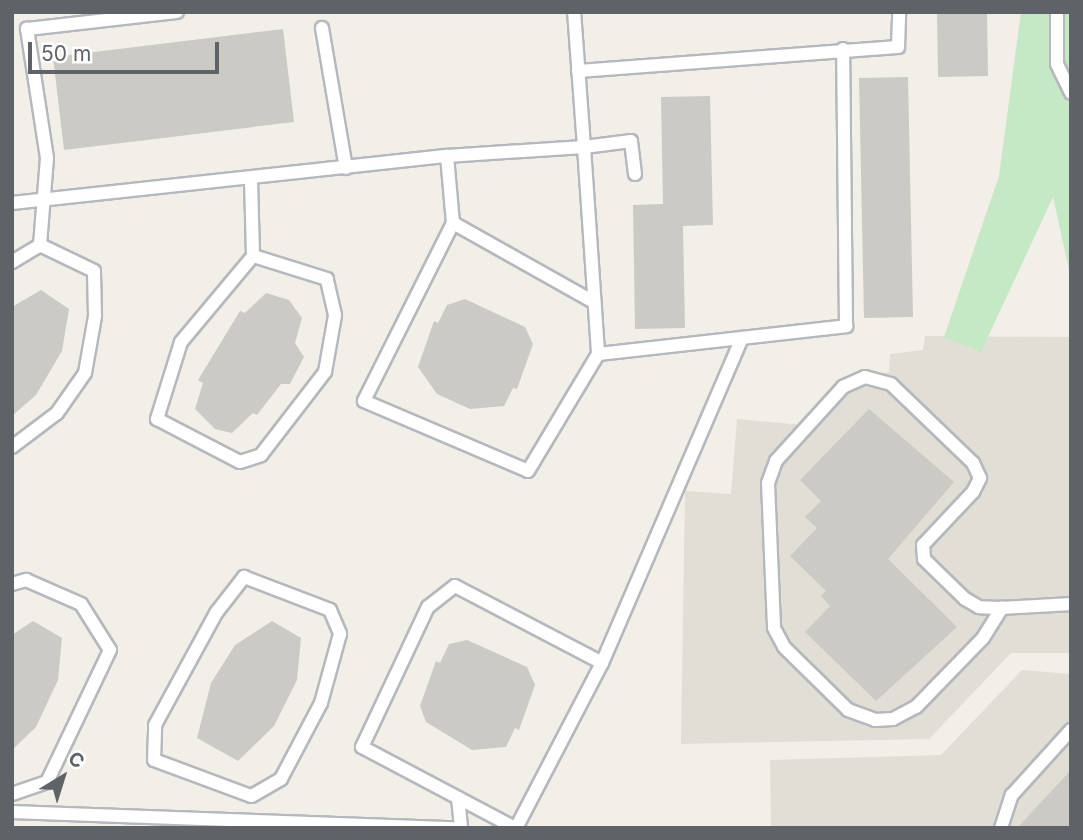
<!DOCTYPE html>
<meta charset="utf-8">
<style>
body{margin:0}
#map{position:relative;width:1083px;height:840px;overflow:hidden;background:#f1efe8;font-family:Inter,sans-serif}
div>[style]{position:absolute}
.education>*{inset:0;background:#e1ded6}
.green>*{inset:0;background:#c5e8c5}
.building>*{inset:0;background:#cccac5}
.roads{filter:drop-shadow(2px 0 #b5b8bc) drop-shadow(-2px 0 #b5b8bc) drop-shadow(0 2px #b5b8bc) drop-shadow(0 -2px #b5b8bc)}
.lane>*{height:12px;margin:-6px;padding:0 6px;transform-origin:6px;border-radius:6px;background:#fff}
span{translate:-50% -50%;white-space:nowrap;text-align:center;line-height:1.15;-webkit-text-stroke:5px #fff;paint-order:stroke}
.frame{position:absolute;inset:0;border:14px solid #5f6368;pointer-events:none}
.north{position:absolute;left:28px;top:742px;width:70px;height:70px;-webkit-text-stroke:5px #fff;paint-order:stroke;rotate:38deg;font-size:19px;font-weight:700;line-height:28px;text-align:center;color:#5f6368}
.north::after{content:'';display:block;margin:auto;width:24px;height:32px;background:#5f6368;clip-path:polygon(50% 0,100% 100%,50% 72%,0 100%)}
.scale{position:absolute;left:28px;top:42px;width:191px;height:32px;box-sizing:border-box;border:4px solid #5f6368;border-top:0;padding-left:9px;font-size:21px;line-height:24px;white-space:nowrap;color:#5f6368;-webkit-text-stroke:5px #fff;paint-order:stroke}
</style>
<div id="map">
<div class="education">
<i style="clip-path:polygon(925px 336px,1071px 337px,1071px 653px,1011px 653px,929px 739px,681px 744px,685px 491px,731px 494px,737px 419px,803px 425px,842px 379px,889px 372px,890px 354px,923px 350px)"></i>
<i style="clip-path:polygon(1022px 670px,1071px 674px,1071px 828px,771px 828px,770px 760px,941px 755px)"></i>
</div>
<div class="green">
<i style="clip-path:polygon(1021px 12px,1071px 12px,1071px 279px,1053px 197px,981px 352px,944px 337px,999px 176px)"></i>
</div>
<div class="building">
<i style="clip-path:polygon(937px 12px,987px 12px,988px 76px,938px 77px)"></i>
<i style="clip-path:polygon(283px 29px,294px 122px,64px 150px,53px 57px)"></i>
<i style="clip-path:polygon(908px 77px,913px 317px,864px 318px,859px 78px)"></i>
<i style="clip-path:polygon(710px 96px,713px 225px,683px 226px,685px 328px,635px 329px,633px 205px,663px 204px,661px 97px)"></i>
<i style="clip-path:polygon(41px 290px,69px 309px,62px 351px,36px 395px,12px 416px,12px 307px)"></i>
<i style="clip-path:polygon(266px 293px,289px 300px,302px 318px,295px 343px,304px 357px,290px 384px,281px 384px,257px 415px,253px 413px,232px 433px,215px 429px,195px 409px,203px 383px,198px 380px,240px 311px,245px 313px)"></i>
<i style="clip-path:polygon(465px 299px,525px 327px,533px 344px,517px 389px,513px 388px,504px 406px,470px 409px,437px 394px,418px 367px,434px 321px,438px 323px,447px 305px)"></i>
<i style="clip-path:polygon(869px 409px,954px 482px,888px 559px,957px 627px,876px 701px,805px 632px,830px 606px,821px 596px,826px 591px,790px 556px,817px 528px,805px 517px,821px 501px,800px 480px)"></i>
<i style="clip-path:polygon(33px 621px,62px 638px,58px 680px,36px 727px,12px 750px,12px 635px)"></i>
<i style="clip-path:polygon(272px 621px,301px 638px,297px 680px,274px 726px,238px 761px,197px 738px,211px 683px,235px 645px)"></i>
<i style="clip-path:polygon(467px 640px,527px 667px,535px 685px,519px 730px,515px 728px,506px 747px,472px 750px,426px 722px,420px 706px,436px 661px,440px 663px,449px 644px)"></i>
<i style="clip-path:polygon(1071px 770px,1071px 828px,1017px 828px)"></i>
</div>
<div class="roads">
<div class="lane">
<i style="left:1057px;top:12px;width:52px;rotate:90deg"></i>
<i style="left:1057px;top:64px;width:32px;rotate:64deg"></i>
<i style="left:322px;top:28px;width:142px;rotate:80.3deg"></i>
<i style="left:578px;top:71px;width:321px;rotate:-4.3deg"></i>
<i style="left:898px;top:47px;width:35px;rotate:-88deg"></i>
<i style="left:447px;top:156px;width:67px;rotate:84.9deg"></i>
<i style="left:453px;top:223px;width:199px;rotate:116.6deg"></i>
<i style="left:364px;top:401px;width:178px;rotate:23.1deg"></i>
<i style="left:528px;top:471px;width:136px;rotate:-59.1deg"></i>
<i style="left:635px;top:174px;width:33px;rotate:-97deg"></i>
<i style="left:631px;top:141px;width:47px;rotate:172.7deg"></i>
<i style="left:584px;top:147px;width:207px;rotate:86.1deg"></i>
<i style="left:598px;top:354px;width:250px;rotate:-6.4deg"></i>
<i style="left:846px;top:326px;width:277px;rotate:-90.6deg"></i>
<i style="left:251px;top:179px;width:77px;rotate:88.5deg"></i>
<i style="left:253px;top:256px;width:112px;rotate:129.9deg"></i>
<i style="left:181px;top:342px;width:81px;rotate:107.3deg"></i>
<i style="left:157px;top:419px;width:93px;rotate:27.4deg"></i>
<i style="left:240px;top:462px;width:22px;rotate:-18deg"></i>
<i style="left:261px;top:455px;width:105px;rotate:-52.4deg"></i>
<i style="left:325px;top:372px;width:58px;rotate:-80deg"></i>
<i style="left:335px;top:315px;width:37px;rotate:-103deg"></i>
<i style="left:327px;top:279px;width:77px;rotate:-162.7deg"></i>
<i style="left:12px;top:203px;width:438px;rotate:-6.2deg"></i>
<i style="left:447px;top:156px;width:137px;rotate:-3.8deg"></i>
<i style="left:584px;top:147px;width:135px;rotate:-94.2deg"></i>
<i style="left:453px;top:223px;width:162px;rotate:29.3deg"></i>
<i style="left:40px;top:245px;width:87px;rotate:-85.4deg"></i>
<i style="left:47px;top:158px;width:131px;rotate:-98.8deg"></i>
<i style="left:27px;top:29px;width:151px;rotate:-6.5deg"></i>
<i style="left:12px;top:262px;width:33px;rotate:-31deg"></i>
<i style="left:12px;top:447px;width:56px;rotate:-37.1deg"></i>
<i style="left:57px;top:413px;width:49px;rotate:-55deg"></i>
<i style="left:85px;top:373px;width:58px;rotate:-80deg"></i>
<i style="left:95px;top:316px;width:45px;rotate:-91.3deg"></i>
<i style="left:94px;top:271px;width:60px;rotate:-154.3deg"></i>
<i style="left:244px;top:577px;width:92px;rotate:21deg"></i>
<i style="left:330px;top:610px;width:26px;rotate:67deg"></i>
<i style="left:340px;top:634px;width:72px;rotate:105.4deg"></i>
<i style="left:321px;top:703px;width:86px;rotate:117.8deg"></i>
<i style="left:281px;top:779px;width:34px;rotate:150deg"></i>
<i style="left:251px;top:796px;width:103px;rotate:-159.6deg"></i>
<i style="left:154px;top:760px;width:35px;rotate:-88deg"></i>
<i style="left:155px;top:725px;width:128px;rotate:-61.4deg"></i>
<i style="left:216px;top:613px;width:46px;rotate:-52.1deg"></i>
<i style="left:12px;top:584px;width:15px;rotate:-16deg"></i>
<i style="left:26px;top:580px;width:60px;rotate:23.6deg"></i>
<i style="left:81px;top:604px;width:54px;rotate:57.8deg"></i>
<i style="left:110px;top:650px;width:146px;rotate:115.5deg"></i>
<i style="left:47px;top:782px;width:37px;rotate:161deg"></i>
<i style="left:1002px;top:608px;width:23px;rotate:-178deg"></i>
<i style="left:979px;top:607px;width:16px;rotate:-150deg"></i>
<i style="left:965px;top:599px;width:57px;rotate:-135.7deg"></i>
<i style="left:924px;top:559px;width:14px;rotate:-94deg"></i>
<i style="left:923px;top:545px;width:73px;rotate:-46.7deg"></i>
<i style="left:973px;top:492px;width:16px;rotate:-63deg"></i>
<i style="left:980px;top:478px;width:17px;rotate:-115deg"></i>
<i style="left:973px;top:463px;width:114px;rotate:-136.1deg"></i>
<i style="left:891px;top:384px;width:27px;rotate:-165deg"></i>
<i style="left:865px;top:377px;width:24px;rotate:156deg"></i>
<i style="left:843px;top:387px;width:100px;rotate:132.2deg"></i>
<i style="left:776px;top:461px;width:23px;rotate:110deg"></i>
<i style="left:768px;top:483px;width:145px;rotate:87.6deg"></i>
<i style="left:774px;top:628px;width:21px;rotate:62deg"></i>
<i style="left:784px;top:647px;width:90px;rotate:44.5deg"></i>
<i style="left:848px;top:710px;width:29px;rotate:20deg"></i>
<i style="left:875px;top:720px;width:18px;rotate:-3deg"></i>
<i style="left:893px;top:719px;width:26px;rotate:-28deg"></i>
<i style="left:916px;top:707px;width:96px;rotate:-45.8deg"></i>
<i style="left:983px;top:638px;width:36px;rotate:-58deg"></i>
<i style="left:1002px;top:608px;width:69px;rotate:-3.3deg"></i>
<i style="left:602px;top:663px;width:354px;rotate:-66.7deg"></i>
<i style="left:458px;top:798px;width:30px;rotate:84deg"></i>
<i style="left:12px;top:812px;width:441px;rotate:2.1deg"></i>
<i style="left:515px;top:828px;width:173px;rotate:-152.1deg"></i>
<i style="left:362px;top:747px;width:155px;rotate:-64.8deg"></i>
<i style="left:428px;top:607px;width:34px;rotate:-38deg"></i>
<i style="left:455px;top:586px;width:166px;rotate:27.6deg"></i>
<i style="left:602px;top:663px;width:186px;rotate:117.5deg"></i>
<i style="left:1001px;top:828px;width:35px;rotate:-72deg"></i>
<i style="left:1012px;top:795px;width:88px;rotate:-47.8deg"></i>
</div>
</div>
<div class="frame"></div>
<div class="north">С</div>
<div class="scale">50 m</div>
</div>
